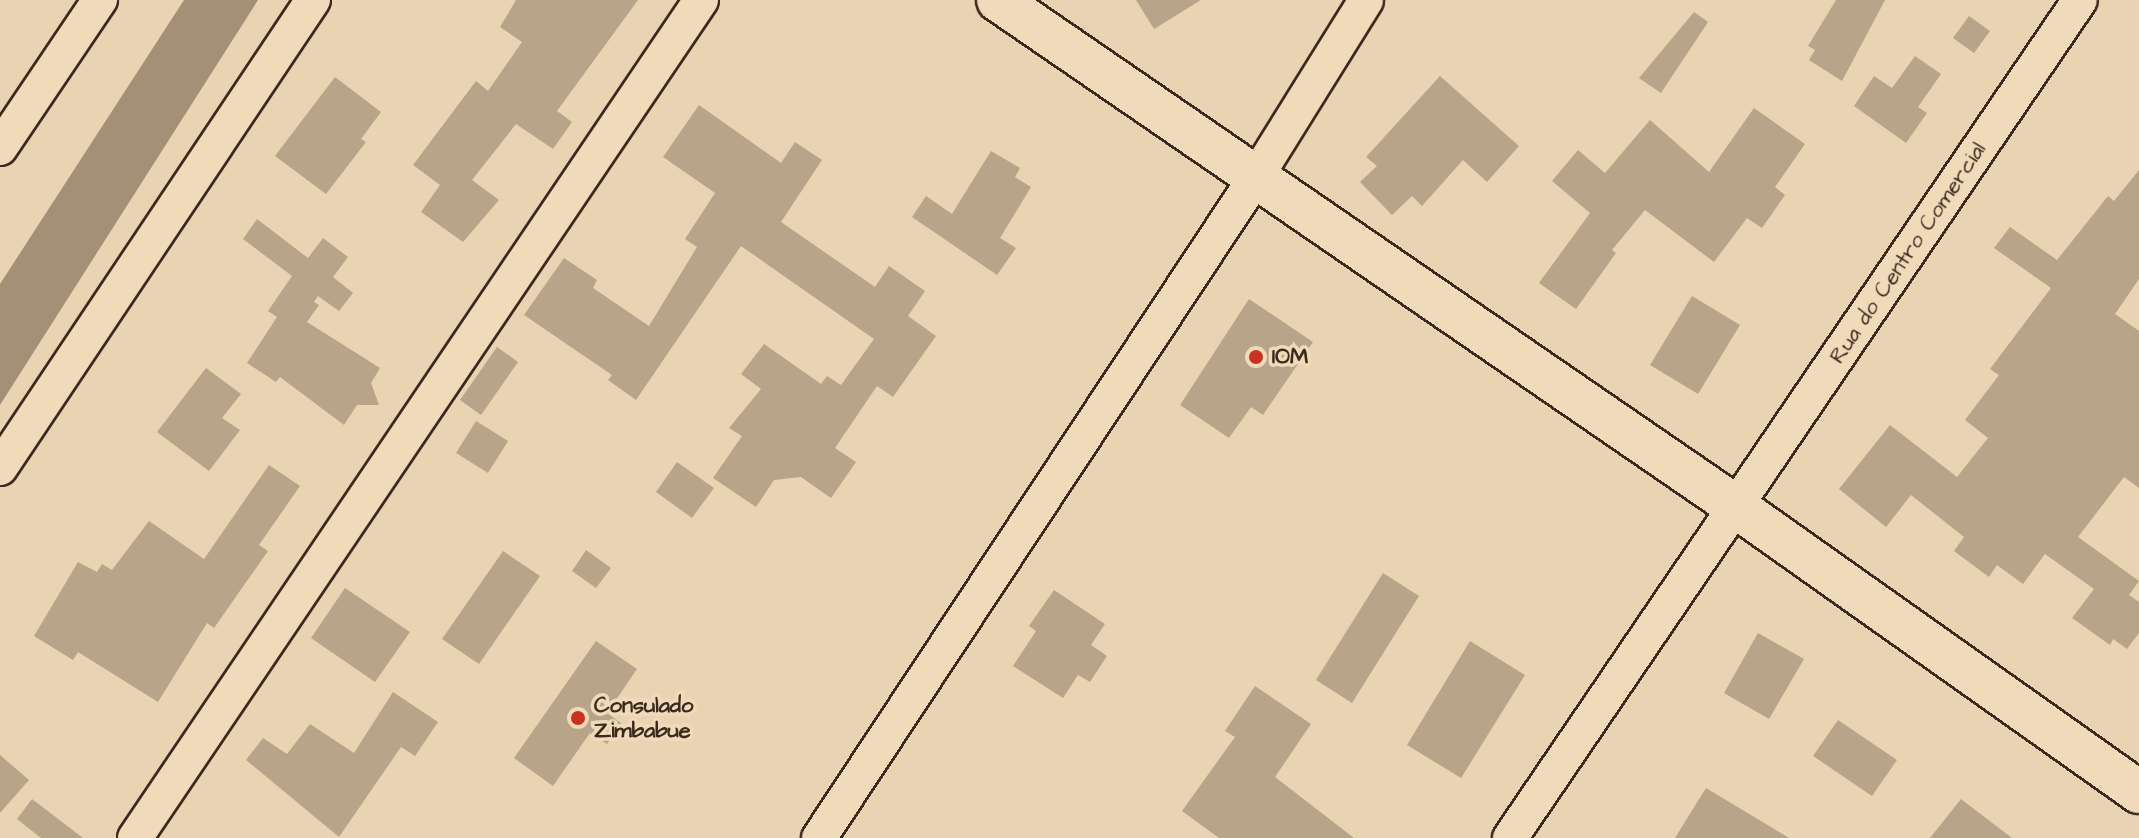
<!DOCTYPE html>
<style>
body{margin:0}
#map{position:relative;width:2139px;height:838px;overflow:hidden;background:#e9d3b3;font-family:"Architects Daughter",sans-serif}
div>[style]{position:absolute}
.water>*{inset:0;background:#a49077}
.building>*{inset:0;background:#b8a489}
.roads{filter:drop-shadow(2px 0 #3b2a1e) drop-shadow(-2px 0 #3b2a1e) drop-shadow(0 2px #3b2a1e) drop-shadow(0 -2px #3b2a1e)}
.minor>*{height:34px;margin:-17px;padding:0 17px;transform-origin:17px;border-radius:17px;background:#f0dab9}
.tertiary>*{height:42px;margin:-21px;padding:0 21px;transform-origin:21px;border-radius:21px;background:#f0dab9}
.dots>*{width:22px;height:22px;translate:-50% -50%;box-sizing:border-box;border:4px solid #f0dab9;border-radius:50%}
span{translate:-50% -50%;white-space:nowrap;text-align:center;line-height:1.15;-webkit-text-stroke:7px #f0dab9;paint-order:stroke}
.street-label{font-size:22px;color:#3b2a1e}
.poi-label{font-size:22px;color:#3b2a1e;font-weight:700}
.left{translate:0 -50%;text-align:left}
</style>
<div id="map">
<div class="water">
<i style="clip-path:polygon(184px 0,258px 0,0 405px,0 284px)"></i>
</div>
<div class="building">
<i style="clip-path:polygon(516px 0,638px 0,557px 111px,572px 122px,553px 149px,516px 124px,472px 180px,499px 200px,463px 242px,421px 212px,440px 185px,413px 165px,476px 81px,488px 91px,522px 42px,500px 27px)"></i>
<i style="clip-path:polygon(1136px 0,1201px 0,1154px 29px)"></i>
<i style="clip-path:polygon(1836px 0,1885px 0,1842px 81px,1809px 60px,1815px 50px,1808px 46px)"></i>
<i style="clip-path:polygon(1694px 12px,1708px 22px,1661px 93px,1639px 78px)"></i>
<i style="clip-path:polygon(1969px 16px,1990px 31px,1974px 53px,1953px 38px)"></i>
<i style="clip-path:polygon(1915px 56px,1941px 74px,1918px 107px,1927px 113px,1906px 143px,1854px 106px,1874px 76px,1892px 88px)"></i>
<i style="clip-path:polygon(1440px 76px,1519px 146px,1487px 182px,1463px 160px,1422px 206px,1412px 196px,1392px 215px,1360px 182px,1377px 166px,1366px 157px)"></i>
<i style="clip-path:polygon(335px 77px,381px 112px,361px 139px,366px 142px,326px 194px,275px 156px)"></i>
<i style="clip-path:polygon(699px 105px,781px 163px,795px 142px,822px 160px,781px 222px,875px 287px,889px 266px,925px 291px,908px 316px,936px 336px,893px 397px,877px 386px,835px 448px,856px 462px,831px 498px,801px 477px,774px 480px,756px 507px,713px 478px,742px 436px,729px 428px,761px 389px,741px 374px,764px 344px,821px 384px,827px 376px,841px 385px,874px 339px,741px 246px,636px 400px,608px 380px,612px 375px,524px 315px,564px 258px,597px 280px,593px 288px,649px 326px,697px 247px,685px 239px,715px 193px,663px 157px)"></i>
<i style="clip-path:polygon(1754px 108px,1805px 144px,1775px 187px,1785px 195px,1762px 228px,1747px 218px,1714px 262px,1645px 210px,1612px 250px,1616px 253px,1576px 309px,1539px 283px,1590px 213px,1552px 181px,1578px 150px,1605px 173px,1650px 120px,1709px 172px)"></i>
<i style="clip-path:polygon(991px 151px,1020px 168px,1015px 177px,1031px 187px,1000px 238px,1016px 248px,997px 275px,912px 217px,926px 196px,952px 214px)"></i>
<i style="clip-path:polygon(2139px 170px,2139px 279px,2115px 314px,2139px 331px,2139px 488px,2124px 477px,2078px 537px,2139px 581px,2129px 595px,2139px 602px,2139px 633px,2127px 649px,2113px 639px,2110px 645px,2072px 618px,2094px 589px,2045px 554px,2023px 584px,1997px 565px,1989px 577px,1954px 551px,1964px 537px,1911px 495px,1886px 527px,1839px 489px,1890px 425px,1957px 477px,1988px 438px,1965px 420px,1999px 375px,1990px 369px,2051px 288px,1994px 248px,2010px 227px,2057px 260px,2108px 196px,2114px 201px)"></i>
<i style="clip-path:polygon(257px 219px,308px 258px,323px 238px,348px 257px,333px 277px,353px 293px,339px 311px,318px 296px,314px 302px,319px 305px,307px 322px,380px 368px,371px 383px,379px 405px,357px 405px,344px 425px,280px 377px,276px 382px,247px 363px,277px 317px,268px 311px,292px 276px,243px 239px)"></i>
<i style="clip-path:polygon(1692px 296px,1740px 325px,1698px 394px,1650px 365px)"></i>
<i style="clip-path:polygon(1249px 299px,1313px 342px,1263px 415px,1251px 407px,1229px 438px,1180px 405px)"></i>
<i style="clip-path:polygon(497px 347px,518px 362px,481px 415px,460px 400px)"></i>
<i style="clip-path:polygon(206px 368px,241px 394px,222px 418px,240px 430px,209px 471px,157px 432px)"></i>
<i style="clip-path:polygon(476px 421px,508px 441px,488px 473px,456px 453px)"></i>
<i style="clip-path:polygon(677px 462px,714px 488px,692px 518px,656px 492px)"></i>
<i style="clip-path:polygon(269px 465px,300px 486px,259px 545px,268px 551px,214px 628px,207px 623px,158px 702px,78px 652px,73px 660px,34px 636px,78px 562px,97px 572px,102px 564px,112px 570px,149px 521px,204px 559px)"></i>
<i style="clip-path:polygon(586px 550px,611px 568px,596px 588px,572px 571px)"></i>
<i style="clip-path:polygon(503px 551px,540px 576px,479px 664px,442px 639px)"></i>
<i style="clip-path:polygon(1383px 573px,1419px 596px,1352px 703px,1316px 680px)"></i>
<i style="clip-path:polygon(345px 588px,410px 632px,375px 682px,311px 638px)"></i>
<i style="clip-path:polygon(1054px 590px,1105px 624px,1091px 645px,1107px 656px,1090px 682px,1078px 675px,1063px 698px,1013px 666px,1036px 631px,1029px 626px)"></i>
<i style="clip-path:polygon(1758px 633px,1804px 659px,1769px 719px,1724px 693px)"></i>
<i style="clip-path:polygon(596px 641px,637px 669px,607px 713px,621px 723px,607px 744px,590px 733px,553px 786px,514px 758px)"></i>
<i style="clip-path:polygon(1470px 641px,1525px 675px,1461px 778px,1407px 745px)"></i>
<i style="clip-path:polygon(1255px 686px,1311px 724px,1275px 777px,1354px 838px,1219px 838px,1182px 811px,1235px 737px,1225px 731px)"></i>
<i style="clip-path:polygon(393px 692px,438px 722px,415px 756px,401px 747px,339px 837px,246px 760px,263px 738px,287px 754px,310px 724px,354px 753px)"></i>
<i style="clip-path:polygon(1838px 720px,1897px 760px,1872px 796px,1813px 756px)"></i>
<i style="clip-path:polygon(0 755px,29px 780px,0 813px)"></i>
<i style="clip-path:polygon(1706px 788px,1789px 838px,1675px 838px)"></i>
<i style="clip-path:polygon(32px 799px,83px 838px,41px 838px,17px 819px)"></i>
<i style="clip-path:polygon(1961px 799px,2012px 838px,1930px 838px)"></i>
</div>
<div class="roads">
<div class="minor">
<i style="left:0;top:148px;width:179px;rotate:-56deg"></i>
<i style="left:0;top:468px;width:563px;rotate:-56.23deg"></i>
<i style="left:135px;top:838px;width:1011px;rotate:-55.96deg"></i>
<i style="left:819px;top:838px;width:792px;rotate:-56.53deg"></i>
<i style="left:1256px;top:177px;width:208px;rotate:-58.1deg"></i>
<i style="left:1510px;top:838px;width:1013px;rotate:-55.78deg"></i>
</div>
<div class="tertiary">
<i style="left:998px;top:0;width:894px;rotate:34.47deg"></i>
<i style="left:1735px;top:506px;width:495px;rotate:35.3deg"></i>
</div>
</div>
<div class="dots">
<i style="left:1256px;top:357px;background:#c8321e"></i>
<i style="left:578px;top:718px;background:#c8321e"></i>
</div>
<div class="street-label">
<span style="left:1908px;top:253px;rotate:-56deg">Rua do Centro Comercial</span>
</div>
<div class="poi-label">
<span class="left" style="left:1272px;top:357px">IOM</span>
<span class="left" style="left:594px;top:718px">Consulado<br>Zimbabue</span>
</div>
</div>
